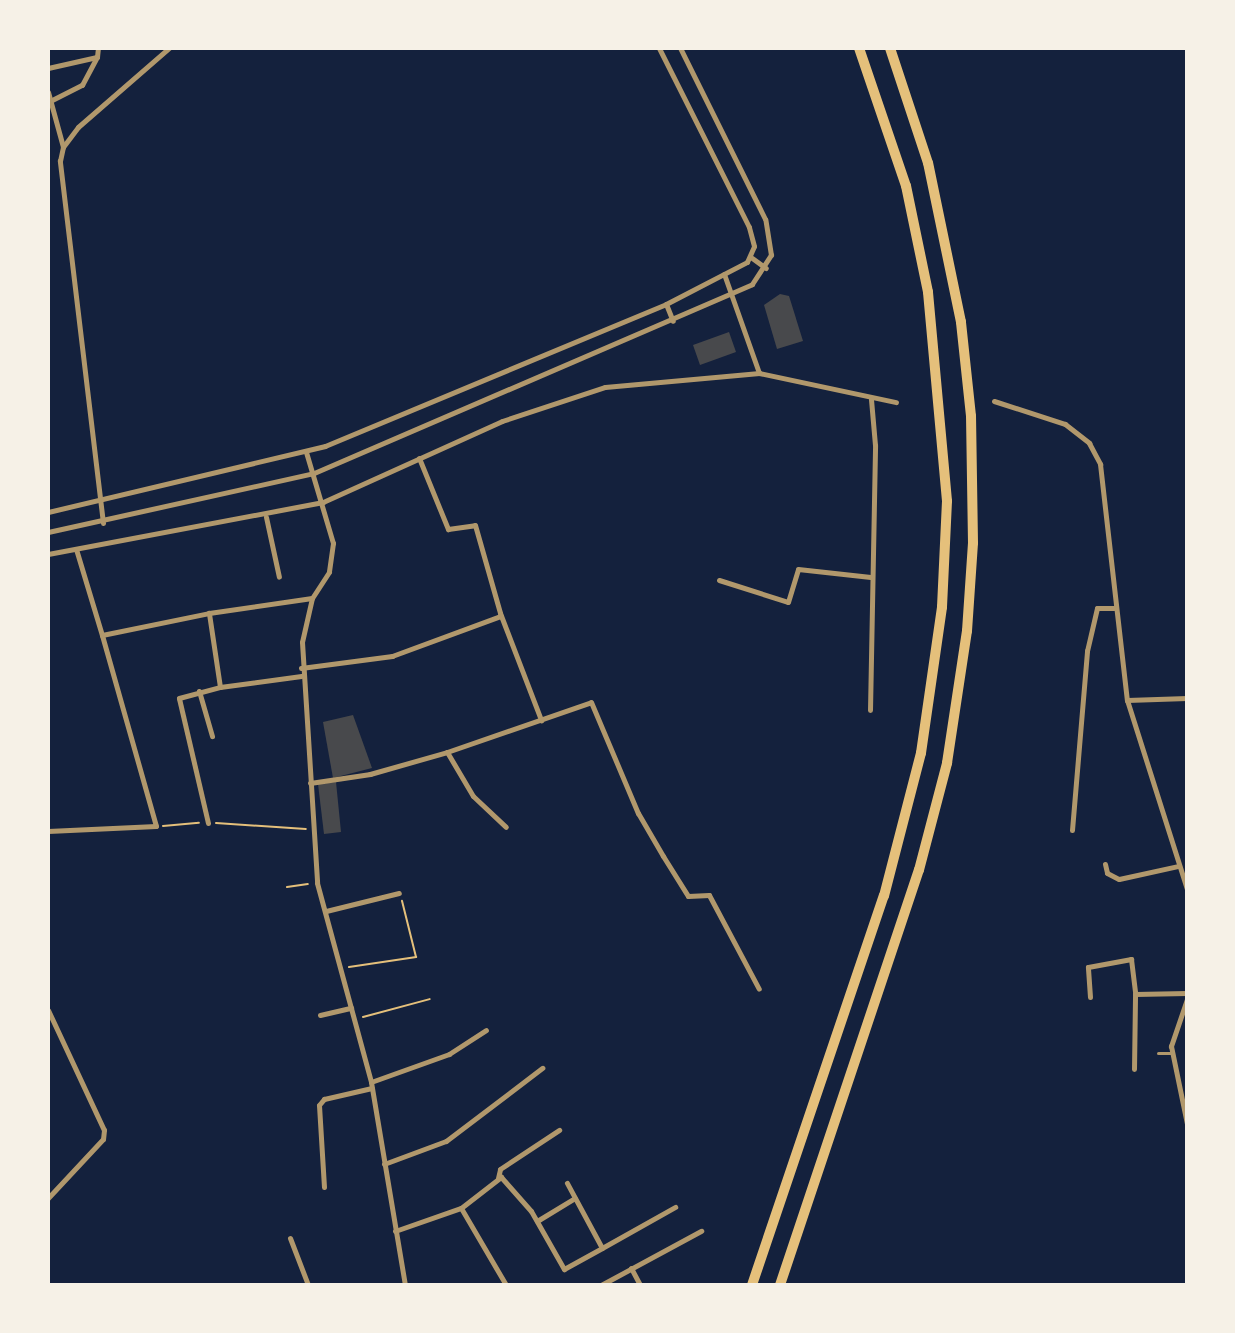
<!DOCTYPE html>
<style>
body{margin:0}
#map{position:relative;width:1235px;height:1333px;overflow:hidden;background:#14213d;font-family:"Source Sans 3",sans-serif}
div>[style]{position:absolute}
.building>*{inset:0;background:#48494c}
.path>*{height:2px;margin:-1px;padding:0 1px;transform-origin:1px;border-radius:1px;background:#e5c07b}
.service>*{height:3px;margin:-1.5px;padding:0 1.5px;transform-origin:1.5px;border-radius:1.5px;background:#b1986c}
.minor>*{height:5px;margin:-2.5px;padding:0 2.5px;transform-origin:2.5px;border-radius:2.5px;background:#b1986c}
.motorway>*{height:10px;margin:-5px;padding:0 5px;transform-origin:5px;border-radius:5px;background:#e5c07b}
span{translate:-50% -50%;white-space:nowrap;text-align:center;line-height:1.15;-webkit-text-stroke:4.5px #f6f1e7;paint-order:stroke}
.frame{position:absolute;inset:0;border:50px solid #f6f1e7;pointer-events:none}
</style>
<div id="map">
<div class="building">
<i style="clip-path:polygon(780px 294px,789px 296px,803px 341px,777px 349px,764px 305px)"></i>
<i style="clip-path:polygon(729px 332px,736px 352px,700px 365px,693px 345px)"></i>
<i style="clip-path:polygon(353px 715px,372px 768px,333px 778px,323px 722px)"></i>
<i style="clip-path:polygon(336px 782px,341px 832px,324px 834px,318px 784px)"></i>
</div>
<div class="path">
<i style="left:216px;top:823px;width:90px;rotate:3.8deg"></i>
<i style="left:163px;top:826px;width:36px;rotate:-5deg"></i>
<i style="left:287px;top:887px;width:21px;rotate:-8deg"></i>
<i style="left:349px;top:967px;width:68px;rotate:-8.5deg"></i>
<i style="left:416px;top:957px;width:58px;rotate:-104deg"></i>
<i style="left:363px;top:1017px;width:69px;rotate:-15deg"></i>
</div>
<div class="service">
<i style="left:1158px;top:1053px;width:14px"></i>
</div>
<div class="minor">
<i style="left:48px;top:68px;width:50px;rotate:-12.7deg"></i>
<i style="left:97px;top:57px;width:9px;rotate:-84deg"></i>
<i style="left:48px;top:92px;width:57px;rotate:74.7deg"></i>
<i style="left:50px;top:101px;width:36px;rotate:-27deg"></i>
<i style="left:82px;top:85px;width:32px;rotate:-62deg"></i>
<i style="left:752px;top:258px;width:17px;rotate:36deg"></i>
<i style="left:724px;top:274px;width:105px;rotate:70.5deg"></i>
<i style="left:666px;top:304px;width:18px;rotate:68deg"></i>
<i style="left:994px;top:401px;width:75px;rotate:17.9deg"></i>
<i style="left:1065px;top:424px;width:31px;rotate:38deg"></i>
<i style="left:1089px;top:443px;width:24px;rotate:62deg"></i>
<i style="left:1100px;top:464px;width:238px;rotate:83.5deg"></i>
<i style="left:1127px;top:700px;width:198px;rotate:72.4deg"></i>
<i style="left:306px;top:452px;width:95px;rotate:73.5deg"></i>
<i style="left:333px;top:543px;width:29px;rotate:98deg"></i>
<i style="left:329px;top:572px;width:31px;rotate:123deg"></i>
<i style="left:312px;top:598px;width:45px;rotate:102.8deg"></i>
<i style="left:302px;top:642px;width:241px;rotate:86.4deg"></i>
<i style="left:317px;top:883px;width:206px;rotate:74.8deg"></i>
<i style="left:371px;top:1082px;width:206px;rotate:80.5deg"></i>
<i style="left:419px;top:458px;width:77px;rotate:67.8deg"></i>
<i style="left:448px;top:529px;width:27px;rotate:-8deg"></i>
<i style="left:475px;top:525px;width:91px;rotate:74.1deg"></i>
<i style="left:500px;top:613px;width:115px;rotate:69deg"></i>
<i style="left:48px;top:512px;width:285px;rotate:-13.4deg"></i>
<i style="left:325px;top:446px;width:369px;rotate:-22.6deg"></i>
<i style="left:666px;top:304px;width:91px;rotate:-27.4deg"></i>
<i style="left:747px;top:262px;width:17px;rotate:-66deg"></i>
<i style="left:754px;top:246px;width:20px;rotate:-105deg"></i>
<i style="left:749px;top:227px;width:200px;rotate:-116.7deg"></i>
<i style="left:266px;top:517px;width:61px;rotate:77.8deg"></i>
<i style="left:103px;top:523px;width:365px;rotate:-96.8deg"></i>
<i style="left:60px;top:161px;width:14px;rotate:-78deg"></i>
<i style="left:63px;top:147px;width:25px;rotate:-53deg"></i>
<i style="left:78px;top:127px;width:121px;rotate:-41deg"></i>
<i style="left:48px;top:532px;width:272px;rotate:-12.5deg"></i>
<i style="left:314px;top:473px;width:477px;rotate:-23.3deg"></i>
<i style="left:752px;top:284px;width:35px;rotate:-57deg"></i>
<i style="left:771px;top:255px;width:36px;rotate:-99deg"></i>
<i style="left:765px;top:219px;width:191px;rotate:-116.4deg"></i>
<i style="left:76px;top:549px;width:90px;rotate:73.2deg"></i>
<i style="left:102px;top:635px;width:109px;rotate:-11.6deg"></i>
<i style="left:48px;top:554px;width:280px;rotate:-10.7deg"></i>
<i style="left:323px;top:502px;width:196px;rotate:-24.3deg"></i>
<i style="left:502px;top:421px;width:108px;rotate:-18.3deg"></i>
<i style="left:605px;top:387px;width:155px;rotate:-5.2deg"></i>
<i style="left:759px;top:373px;width:140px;rotate:12deg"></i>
<i style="left:719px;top:580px;width:72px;rotate:17.7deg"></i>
<i style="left:788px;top:602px;width:34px;rotate:-73deg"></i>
<i style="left:798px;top:569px;width:73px;rotate:6.3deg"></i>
<i style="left:301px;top:668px;width:92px;rotate:-7.5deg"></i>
<i style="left:392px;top:656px;width:116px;rotate:-20.2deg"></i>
<i style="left:220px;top:687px;width:82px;rotate:-7.7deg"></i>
<i style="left:199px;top:691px;width:47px;rotate:73.9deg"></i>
<i style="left:1127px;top:700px;width:60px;rotate:-1.9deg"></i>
<i style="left:870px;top:710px;width:265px;rotate:-88.9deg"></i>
<i style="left:875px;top:445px;width:46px;rotate:-95deg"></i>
<i style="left:447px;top:752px;width:51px;rotate:59.4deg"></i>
<i style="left:473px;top:796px;width:45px;rotate:43.2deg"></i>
<i style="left:310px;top:783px;width:61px;rotate:-8.5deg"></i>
<i style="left:370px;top:774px;width:80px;rotate:-15.9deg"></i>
<i style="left:447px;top:752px;width:152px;rotate:-19.1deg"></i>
<i style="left:591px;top:702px;width:121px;rotate:67.1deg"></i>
<i style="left:638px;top:813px;width:50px;rotate:59.8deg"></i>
<i style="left:663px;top:856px;width:47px;rotate:58deg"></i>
<i style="left:688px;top:896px;width:21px;rotate:-3deg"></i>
<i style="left:709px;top:895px;width:106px;rotate:62deg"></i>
<i style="left:208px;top:823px;width:128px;rotate:-103.1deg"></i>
<i style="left:179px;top:698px;width:42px;rotate:-15deg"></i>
<i style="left:220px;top:687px;width:75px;rotate:-98.5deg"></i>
<i style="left:209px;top:613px;width:104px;rotate:-8.3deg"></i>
<i style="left:1072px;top:830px;width:180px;rotate:-85.2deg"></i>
<i style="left:1087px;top:651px;width:44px;rotate:-76.9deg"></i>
<i style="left:1097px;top:608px;width:17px"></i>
<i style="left:48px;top:831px;width:108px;rotate:-2.7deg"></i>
<i style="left:156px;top:826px;width:198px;rotate:-105.8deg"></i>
<i style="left:1105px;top:864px;width:9px;rotate:77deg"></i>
<i style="left:1107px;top:873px;width:13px;rotate:27deg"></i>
<i style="left:1119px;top:879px;width:60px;rotate:-12.4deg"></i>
<i style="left:326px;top:911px;width:75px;rotate:-13.9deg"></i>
<i style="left:1090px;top:997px;width:30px;rotate:-94deg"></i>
<i style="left:1088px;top:967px;width:44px;rotate:-10.5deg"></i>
<i style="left:1131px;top:959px;width:35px;rotate:83deg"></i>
<i style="left:1135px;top:994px;width:52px;rotate:-1.1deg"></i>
<i style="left:1187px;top:999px;width:50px;rotate:108.8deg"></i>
<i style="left:1171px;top:1046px;width:80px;rotate:78.4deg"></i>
<i style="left:48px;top:1010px;width:132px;rotate:65deg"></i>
<i style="left:104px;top:1130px;width:9px;rotate:96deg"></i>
<i style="left:103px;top:1139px;width:81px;rotate:133deg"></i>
<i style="left:320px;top:1015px;width:32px;rotate:-13deg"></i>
<i style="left:1134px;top:1069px;width:75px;rotate:-89.2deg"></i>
<i style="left:371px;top:1082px;width:83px;rotate:-19.7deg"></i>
<i style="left:449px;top:1054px;width:44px;rotate:-33deg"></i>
<i style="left:384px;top:1164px;width:66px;rotate:-20.4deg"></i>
<i style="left:446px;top:1141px;width:121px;rotate:-37.2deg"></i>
<i style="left:498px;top:1178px;width:9px;rotate:-77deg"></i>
<i style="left:500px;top:1169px;width:71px;rotate:-33.5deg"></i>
<i style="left:324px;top:1187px;width:82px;rotate:-93.5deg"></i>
<i style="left:319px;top:1105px;width:8px;rotate:-50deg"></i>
<i style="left:324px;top:1099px;width:49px;rotate:-12.9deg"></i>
<i style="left:461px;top:1208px;width:89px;rotate:59.7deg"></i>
<i style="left:537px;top:1221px;width:44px;rotate:-31.2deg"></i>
<i style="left:395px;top:1231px;width:70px;rotate:-19.2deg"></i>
<i style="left:461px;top:1208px;width:51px;rotate:-37.8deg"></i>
<i style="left:501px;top:1177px;width:45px;rotate:48.6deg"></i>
<i style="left:531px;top:1211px;width:67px;rotate:60.4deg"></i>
<i style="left:564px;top:1269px;width:43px;rotate:-28.9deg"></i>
<i style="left:602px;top:1248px;width:74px;rotate:-118.3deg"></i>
<i style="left:290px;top:1238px;width:50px;rotate:69deg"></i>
<i style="left:602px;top:1248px;width:84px;rotate:-29.3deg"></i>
<i style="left:631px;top:1268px;width:19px;rotate:62deg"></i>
<i style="left:601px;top:1285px;width:114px;rotate:-28.4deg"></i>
</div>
<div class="motorway">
<i style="left:752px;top:1285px;width:411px;rotate:-71.3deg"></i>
<i style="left:884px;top:896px;width:148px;rotate:-75.5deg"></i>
<i style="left:921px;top:753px;width:148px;rotate:-81.8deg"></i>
<i style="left:942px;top:607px;width:106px;rotate:-87.3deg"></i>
<i style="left:947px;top:501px;width:210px;rotate:-95.2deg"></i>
<i style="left:928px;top:292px;width:108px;rotate:-101.7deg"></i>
<i style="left:906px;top:186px;width:146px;rotate:-108.8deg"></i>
<i style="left:780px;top:1285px;width:438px;rotate:-71.5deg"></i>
<i style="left:919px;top:870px;width:111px;rotate:-75.3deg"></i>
<i style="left:947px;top:763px;width:134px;rotate:-81.4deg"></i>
<i style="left:967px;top:631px;width:88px;rotate:-86.1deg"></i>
<i style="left:973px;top:543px;width:127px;rotate:-90.9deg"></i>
<i style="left:971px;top:416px;width:95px;rotate:-96.1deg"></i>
<i style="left:961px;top:322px;width:162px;rotate:-101.7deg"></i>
<i style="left:928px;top:163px;width:121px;rotate:-108.3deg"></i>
</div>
<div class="frame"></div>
</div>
